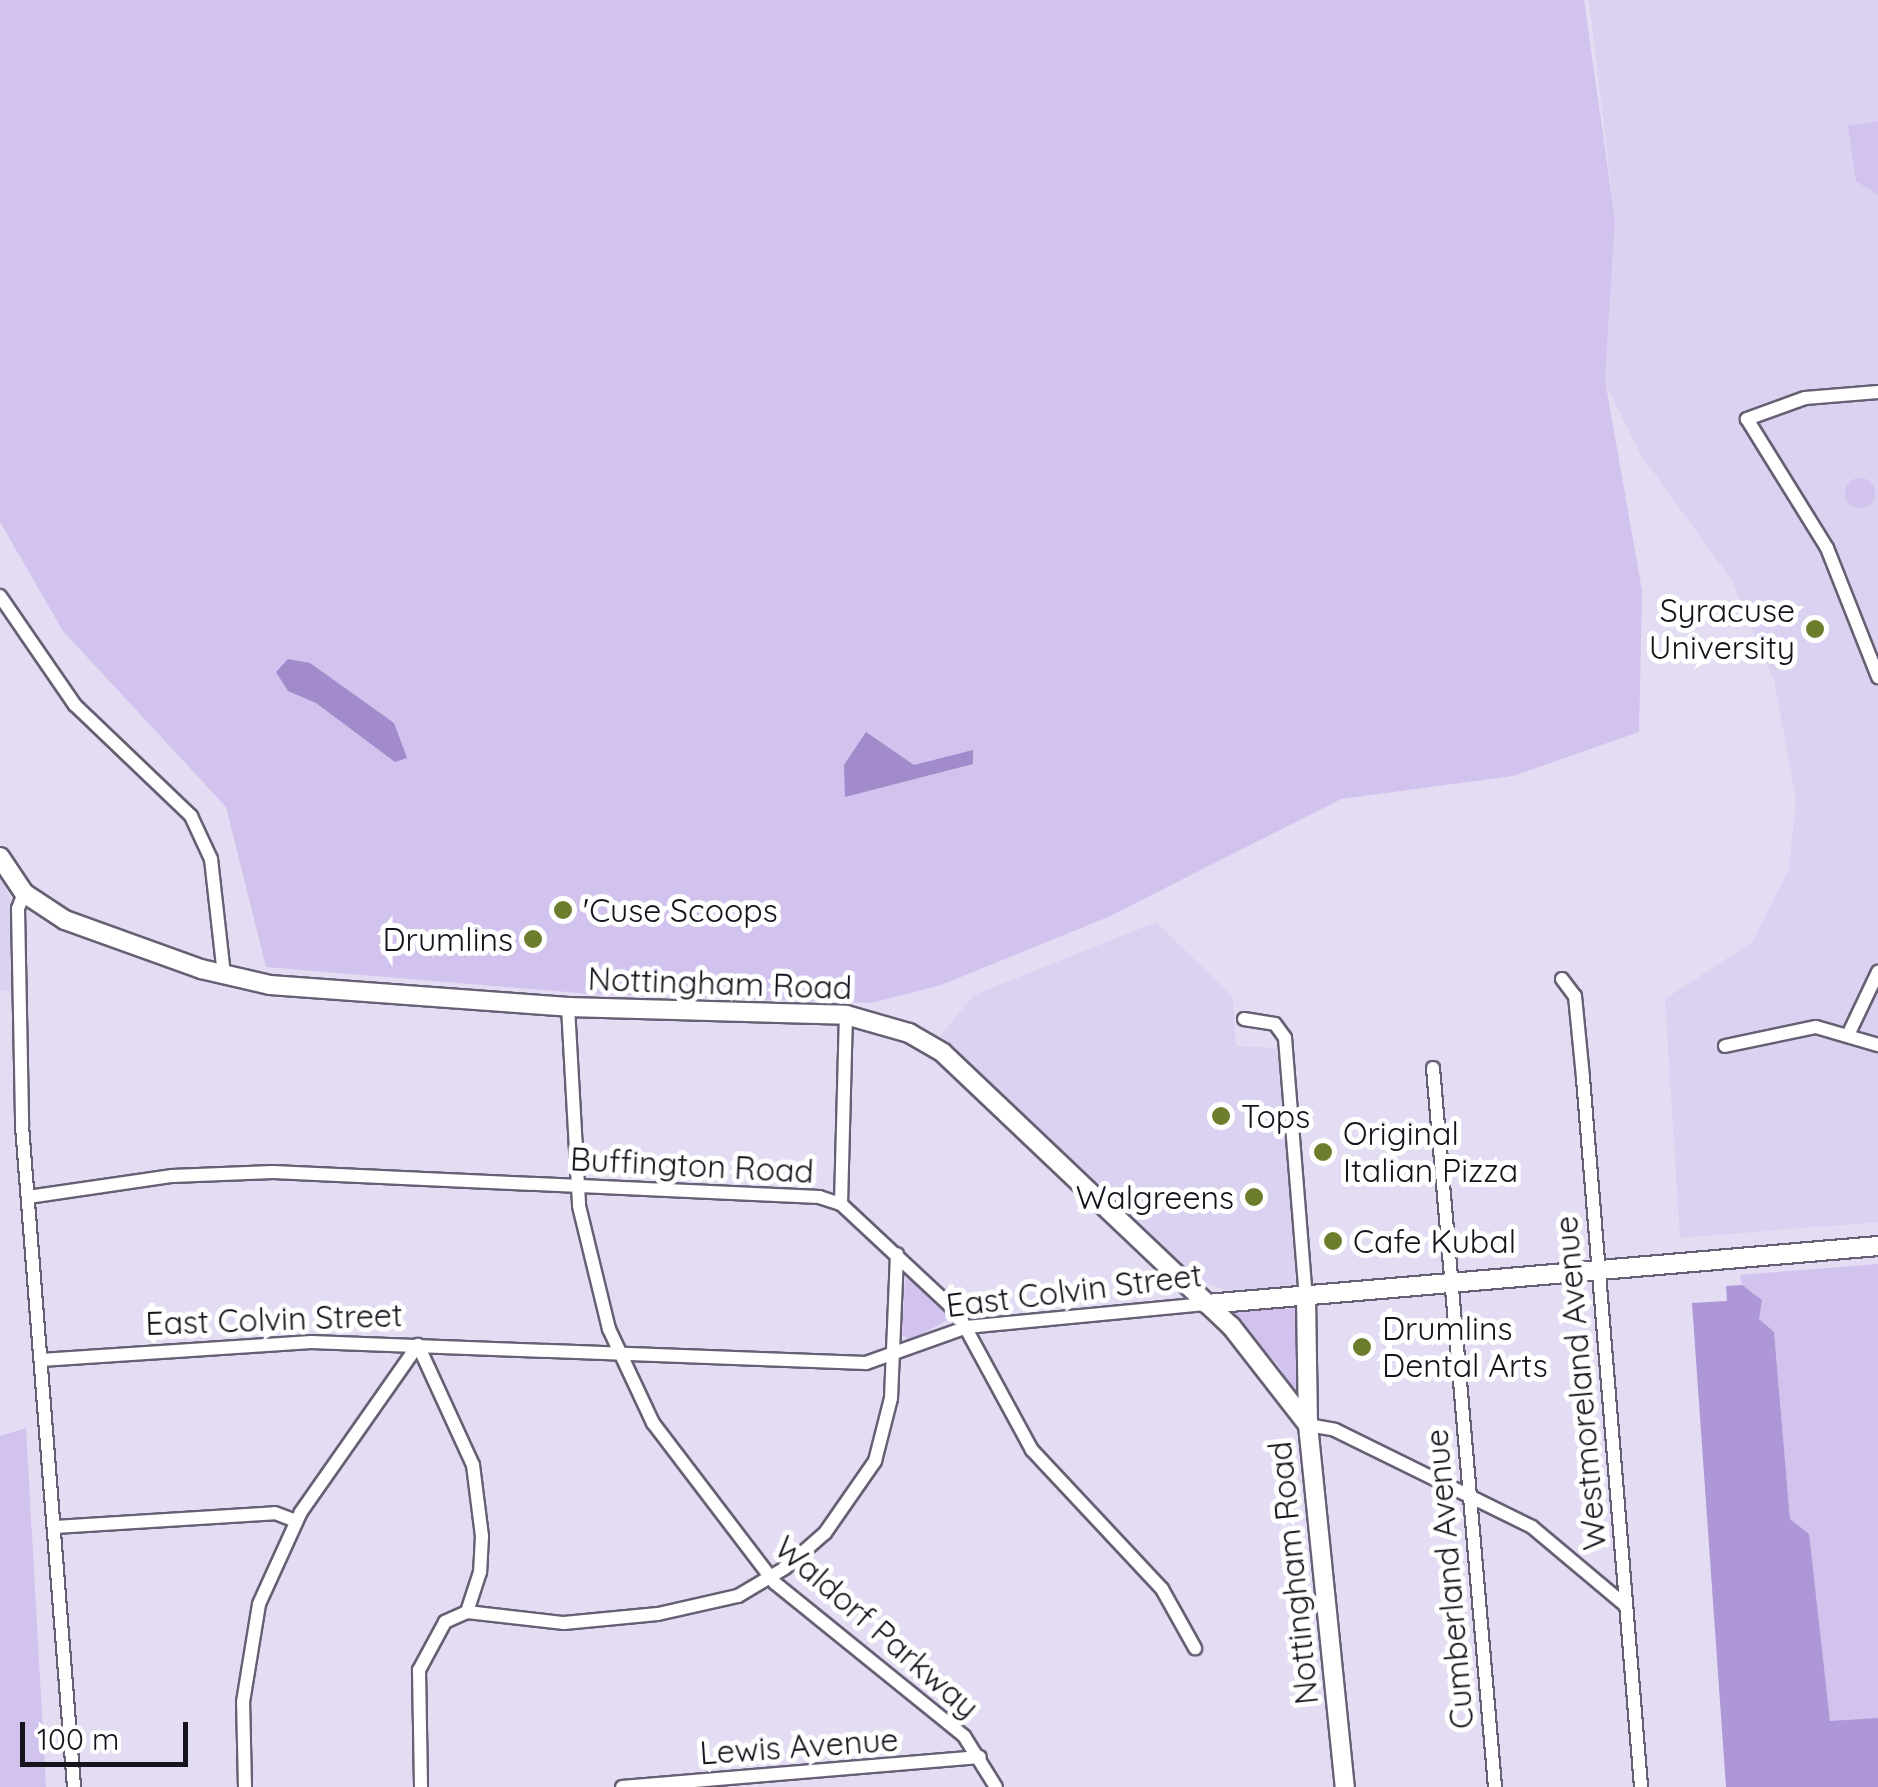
<!DOCTYPE html>
<style>
body{margin:0}
#map{position:relative;width:1878px;height:1787px;overflow:hidden;background:#e3dcf3;font-family:Quicksand,sans-serif}
div>[style]{position:absolute}
.built>*{inset:0;background:#dbd1f0}
.green>*{inset:0;background:#d1c3ed}
.round{border-radius:50%}
.forest>*{inset:0;background:#ad97d6}
.water>*{inset:0;background:#a28bca}
.roads{filter:drop-shadow(2px 0 #676074) drop-shadow(-2px 0 #676074) drop-shadow(0 2px #676074) drop-shadow(0 -2px #676074)}
.street>*{height:12px;margin:-6px;padding:0 6px;transform-origin:6px;border-radius:6px;background:#fff}
.secondary>*{height:18px;margin:-9px;padding:0 9px;transform-origin:9px;border-radius:9px;background:#fff}
.dots>*{width:28px;height:28px;translate:-50% -50%;box-sizing:border-box;border:5px solid #fff;border-radius:50%}
span{translate:-50% -50%;white-space:nowrap;text-align:center;line-height:1.15;-webkit-text-stroke:10px #fff;paint-order:stroke}
.poi-label{font-size:32px;color:#15131b}
.right{translate:-100% -50%;text-align:right}
.left{translate:0 -50%;text-align:left}
.street-label{font-size:32px;color:#15131b}
.scale{position:absolute;left:20px;top:1722px;width:168px;height:45px;box-sizing:border-box;border:5px solid #15131b;border-top:0;padding-left:12px;font-size:30px;line-height:35px;white-space:nowrap;color:#15131b;-webkit-text-stroke:8px #fff;paint-order:stroke}
</style>
<div id="map">
<div class="built">
<i style="clip-path:polygon(1589px 0,1878px 0,1878px 1222px,1680px 1238px,1665px 999px,1752px 942px,1789px 869px,1796px 799px,1774px 680px,1731px 579px,1641px 455px,1605px 383px,1615px 220px)"></i>
<i style="clip-path:polygon(0 870px,10px 899px,14px 989px,0 991px)"></i>
<i style="clip-path:polygon(1156px 922px,1233px 997px,1236px 1046px,1279px 1048px,1296px 1287px,1227px 1291px,1197px 1279px,941px 1035px,974px 995px)"></i>
</div>
<div class="green">
<i style="clip-path:polygon(0 0,1584px 0,1615px 220px,1605px 380px,1642px 591px,1639px 732px,1513px 776px,1341px 799px,1108px 917px,941px 985px,871px 1003px,591px 994px,266px 967px,226px 807px,63px 631px,0 522px)"></i>
<i style="clip-path:polygon(1878px 121px,1878px 195px,1856px 181px,1848px 126px)"></i>
<i class="round" style="left:1845px;top:478px;width:30px;height:30px"></i>
<i style="clip-path:polygon(1878px 1264px,1878px 1718px,1831px 1722px,1790px 1519px,1774px 1333px,1759px 1319px,1762px 1300px,1742px 1285px,1740px 1275px)"></i>
<i style="clip-path:polygon(911px 1276px,953px 1317px,911px 1340px,902px 1335px,905px 1280px)"></i>
<i style="clip-path:polygon(1298px 1308px,1302px 1402px,1278px 1365px,1229px 1312px)"></i>
<i style="clip-path:polygon(26px 1428px,46px 1787px,0 1787px,0 1436px)"></i>
</div>
<div class="forest">
<i style="clip-path:polygon(1742px 1285px,1762px 1300px,1759px 1319px,1774px 1332px,1790px 1519px,1809px 1534px,1830px 1721px,1878px 1718px,1878px 1787px,1726px 1787px,1692px 1303px,1727px 1301px,1726px 1286px)"></i>
</div>
<div class="water">
<i style="clip-path:polygon(288px 659px,310px 663px,394px 723px,407px 758px,395px 762px,316px 703px,288px 691px,276px 672px)"></i>
<i style="clip-path:polygon(866px 732px,914px 765px,973px 750px,973px 764px,845px 797px,844px 765px)"></i>
</div>
<div class="roads">
<div class="street">
<i style="left:1878px;top:392px;width:73px;rotate:175.3deg"></i>
<i style="left:1805px;top:398px;width:62px;rotate:160.1deg"></i>
<i style="left:1747px;top:419px;width:152px;rotate:58.2deg"></i>
<i style="left:1827px;top:548px;width:139px;rotate:68.4deg"></i>
<i style="left:0;top:596px;width:132px;rotate:55.5deg"></i>
<i style="left:75px;top:705px;width:161px;rotate:43.7deg"></i>
<i style="left:191px;top:816px;width:47px;rotate:65.1deg"></i>
<i style="left:211px;top:859px;width:116px;rotate:83.6deg"></i>
<i style="left:24px;top:893px;width:17px;rotate:111deg"></i>
<i style="left:18px;top:909px;width:217px;rotate:88.9deg"></i>
<i style="left:22px;top:1126px;width:663px;rotate:85.5deg"></i>
<i style="left:1562px;top:979px;width:21px;rotate:53deg"></i>
<i style="left:1575px;top:996px;width:82px;rotate:84.4deg"></i>
<i style="left:1583px;top:1078px;width:711px;rotate:85.32deg"></i>
<i style="left:568px;top:1007px;width:199px;rotate:86.8deg"></i>
<i style="left:579px;top:1206px;width:127px;rotate:76.3deg"></i>
<i style="left:609px;top:1329px;width:104px;rotate:64.9deg"></i>
<i style="left:653px;top:1423px;width:201px;rotate:52.7deg"></i>
<i style="left:775px;top:1583px;width:243px;rotate:39deg"></i>
<i style="left:964px;top:1736px;width:60px;rotate:57.9deg"></i>
<i style="left:1244px;top:1019px;width:31px;rotate:9deg"></i>
<i style="left:1275px;top:1024px;width:17px;rotate:54deg"></i>
<i style="left:1285px;top:1038px;width:260px;rotate:85.4deg"></i>
<i style="left:1849px;top:1033px;width:68px;rotate:-64.6deg"></i>
<i style="left:1725px;top:1046px;width:93px;rotate:-11.8deg"></i>
<i style="left:1816px;top:1027px;width:65px;rotate:16.2deg"></i>
<i style="left:1433px;top:1068px;width:722px;rotate:85.07deg"></i>
<i style="left:28px;top:1197px;width:146px;rotate:-8.3deg"></i>
<i style="left:172px;top:1176px;width:101px;rotate:-2.3deg"></i>
<i style="left:273px;top:1172px;width:547px;rotate:2.62deg"></i>
<i style="left:819px;top:1197px;width:23px;rotate:18deg"></i>
<i style="left:841px;top:1204px;width:158px;rotate:43deg"></i>
<i style="left:957px;top:1312px;width:157px;rotate:61.5deg"></i>
<i style="left:1032px;top:1450px;width:190px;rotate:46.9deg"></i>
<i style="left:1162px;top:1589px;width:68px;rotate:60.8deg"></i>
<i style="left:841px;top:1204px;width:189px;rotate:-88.5deg"></i>
<i style="left:418px;top:1345px;width:132px;rotate:65.4deg"></i>
<i style="left:473px;top:1465px;width:72px;rotate:82.8deg"></i>
<i style="left:482px;top:1536px;width:36px;rotate:93deg"></i>
<i style="left:480px;top:1572px;width:42px;rotate:108deg"></i>
<i style="left:467px;top:1612px;width:24px;rotate:156deg"></i>
<i style="left:445px;top:1622px;width:55px;rotate:118.4deg"></i>
<i style="left:419px;top:1670px;width:117px;rotate:89deg"></i>
<i style="left:41px;top:1360px;width:271px;rotate:-3.8deg"></i>
<i style="left:311px;top:1342px;width:555px;rotate:2.17deg"></i>
<i style="left:866px;top:1363px;width:107px;rotate:-19.6deg"></i>
<i style="left:967px;top:1327px;width:241px;rotate:-5.5deg"></i>
<i style="left:1308px;top:1425px;width:27px;rotate:10deg"></i>
<i style="left:1335px;top:1430px;width:220px;rotate:26.2deg"></i>
<i style="left:1532px;top:1527px;width:121px;rotate:40deg"></i>
<i style="left:55px;top:1527px;width:220px;rotate:-3.6deg"></i>
<i style="left:275px;top:1513px;width:22px;rotate:21deg"></i>
<i style="left:467px;top:1612px;width:98px;rotate:6.5deg"></i>
<i style="left:564px;top:1623px;width:94px;rotate:-5.5deg"></i>
<i style="left:658px;top:1614px;width:82px;rotate:-12.7deg"></i>
<i style="left:738px;top:1596px;width:55px;rotate:-30.8deg"></i>
<i style="left:785px;top:1568px;width:53px;rotate:-41.2deg"></i>
<i style="left:825px;top:1533px;width:88px;rotate:-55.2deg"></i>
<i style="left:875px;top:1461px;width:65px;rotate:-75.7deg"></i>
<i style="left:891px;top:1398px;width:144px;rotate:-87.6deg"></i>
<i style="left:245px;top:1787px;width:85px;rotate:-91.3deg"></i>
<i style="left:243px;top:1702px;width:99px;rotate:-80.7deg"></i>
<i style="left:259px;top:1604px;width:101px;rotate:-65.5deg"></i>
<i style="left:301px;top:1512px;width:204px;rotate:-55deg"></i>
<i style="left:622px;top:1787px;width:359px;rotate:-4.8deg"></i>
</div>
<div class="secondary">
<i style="left:0;top:857px;width:43px;rotate:56.3deg"></i>
<i style="left:24px;top:893px;width:49px;rotate:33.4deg"></i>
<i style="left:65px;top:920px;width:145px;rotate:19.8deg"></i>
<i style="left:201px;top:969px;width:71px;rotate:13.1deg"></i>
<i style="left:270px;top:985px;width:299px;rotate:4.2deg"></i>
<i style="left:568px;top:1007px;width:278px;rotate:1.6deg"></i>
<i style="left:846px;top:1015px;width:66px;rotate:15.9deg"></i>
<i style="left:909px;top:1033px;width:39px;rotate:30deg"></i>
<i style="left:943px;top:1053px;width:397px;rotate:43.5deg"></i>
<i style="left:1231px;top:1326px;width:125px;rotate:52.1deg"></i>
<i style="left:1308px;top:1425px;width:364px;rotate:84.2deg"></i>
<i style="left:1306px;top:1297px;width:128px;rotate:89.1deg"></i>
<i style="left:1207px;top:1304px;width:674px;rotate:-4.94deg"></i>
</div>
</div>
<div class="dots">
<i style="left:1815px;top:629px;background:#6c7e2d"></i>
<i style="left:563px;top:910px;background:#6c7e2d"></i>
<i style="left:533px;top:939px;background:#6c7e2d"></i>
<i style="left:1221px;top:1116px;background:#6c7e2d"></i>
<i style="left:1323px;top:1152px;background:#6c7e2d"></i>
<i style="left:1254px;top:1197px;background:#6c7e2d"></i>
<i style="left:1333px;top:1241px;background:#6c7e2d"></i>
<i style="left:1362px;top:1347px;background:#6c7e2d"></i>
</div>
<div class="poi-label">
<span class="right" style="left:1795px;top:629px">Syracuse<br>University</span>
<span class="left" style="left:583px;top:910px">'Cuse Scoops</span>
<span class="right" style="left:513px;top:939px">Drumlins</span>
<span class="left" style="left:1241px;top:1116px">Tops</span>
<span class="left" style="left:1343px;top:1152px">Original<br>Italian Pizza</span>
<span class="right" style="left:1234px;top:1197px">Walgreens</span>
<span class="left" style="left:1353px;top:1241px">Cafe Kubal</span>
<span class="left" style="left:1382px;top:1347px">Drumlins<br>Dental Arts</span>
</div>
<div class="street-label">
<span style="left:720px;top:983px;rotate:2deg">Nottingham Road</span>
<span style="left:692px;top:1165px;rotate:3deg">Buffington Road</span>
<span style="left:1074px;top:1290px;rotate:-7deg">East Colvin Street</span>
<span style="left:274px;top:1319px;rotate:-2deg">East Colvin Street</span>
<span style="left:1580px;top:1383px;rotate:-95deg">Westmoreland Avenue</span>
<span style="left:1293px;top:1573px;rotate:-96deg">Nottingham Road</span>
<span style="left:1449px;top:1579px;rotate:-95deg">Cumberland Avenue</span>
<span style="left:877px;top:1627px;rotate:41deg">Waldorf Parkway</span>
<span style="left:799px;top:1746px;rotate:-4deg">Lewis Avenue</span>
</div>
<div class="scale">100 m</div>
</div>
